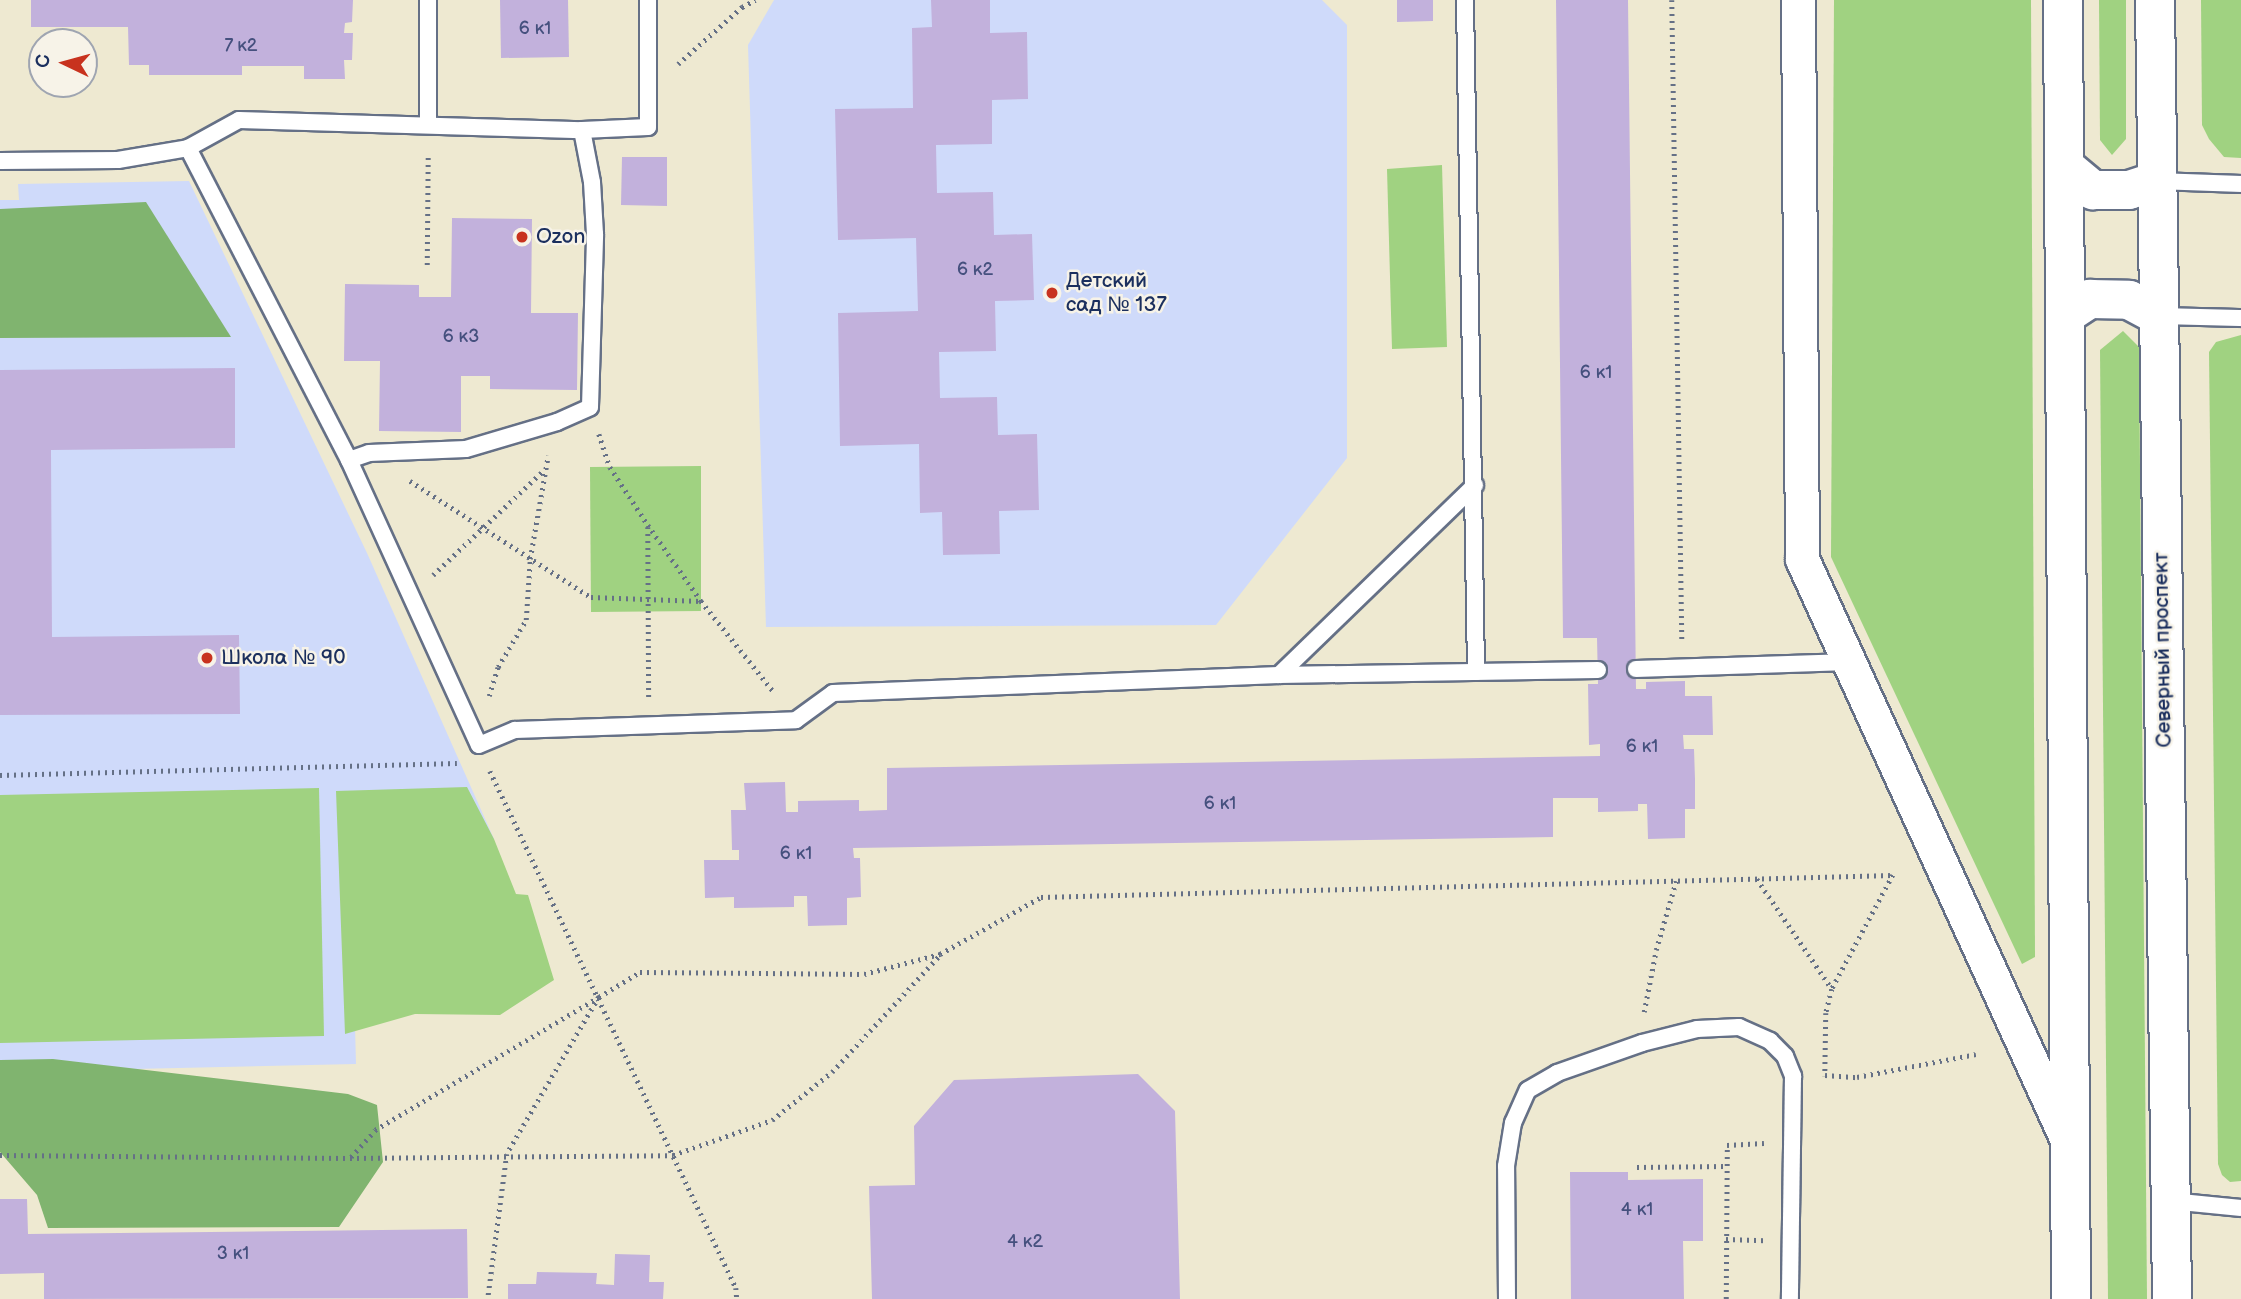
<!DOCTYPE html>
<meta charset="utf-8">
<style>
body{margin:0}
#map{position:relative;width:2241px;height:1299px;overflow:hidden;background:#eee9d1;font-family:"Balsamiq Sans",sans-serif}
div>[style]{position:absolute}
.built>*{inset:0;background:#cfdafa}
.green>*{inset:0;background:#a0d281}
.forest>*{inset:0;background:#80b46f}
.building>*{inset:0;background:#c2b1dc}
.path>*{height:4.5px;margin-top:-2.25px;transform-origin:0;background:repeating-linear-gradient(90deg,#657086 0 2px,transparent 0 7px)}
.roads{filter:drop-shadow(2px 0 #657086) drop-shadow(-2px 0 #657086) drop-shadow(0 2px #657086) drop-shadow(0 -2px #657086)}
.service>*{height:16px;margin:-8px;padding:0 8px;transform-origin:8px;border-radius:8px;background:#fff}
.minor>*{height:33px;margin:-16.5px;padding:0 16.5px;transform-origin:16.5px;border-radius:16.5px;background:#fff}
.secondary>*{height:38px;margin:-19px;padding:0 19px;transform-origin:19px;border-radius:19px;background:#fff}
.dots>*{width:19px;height:19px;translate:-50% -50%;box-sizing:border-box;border:4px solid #f7f3e8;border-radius:50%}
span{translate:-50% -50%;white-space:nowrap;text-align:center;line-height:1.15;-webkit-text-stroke:5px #f7f3e8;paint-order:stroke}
.number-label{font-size:18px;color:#45507e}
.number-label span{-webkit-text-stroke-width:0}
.poi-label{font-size:21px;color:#1b2f5e}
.left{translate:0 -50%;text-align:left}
.street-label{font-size:21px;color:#1b2f5e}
.north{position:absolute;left:28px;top:28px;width:70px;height:70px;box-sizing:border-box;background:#f7f3e8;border:2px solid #9fa5b1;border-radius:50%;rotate:275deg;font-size:19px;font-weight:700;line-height:28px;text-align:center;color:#1b2f5e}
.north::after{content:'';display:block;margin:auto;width:24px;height:32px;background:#c8321e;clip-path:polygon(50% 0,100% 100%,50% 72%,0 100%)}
</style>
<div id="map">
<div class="built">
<i style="clip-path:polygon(774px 0,1322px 0,1347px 25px,1347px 458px,1216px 625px,766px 627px,748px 45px)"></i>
<i style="clip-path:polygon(189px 181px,367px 553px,494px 839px,352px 910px,356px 1064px,0 1072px,0 200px,19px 200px,18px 184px)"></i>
</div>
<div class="green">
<i style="clip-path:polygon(1834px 0,2031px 0,2035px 957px,2022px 964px,1831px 557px)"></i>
<i style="clip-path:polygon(2099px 0,2126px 0,2126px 139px,2112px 155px,2100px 140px)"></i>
<i style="clip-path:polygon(2201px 0,2241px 0,2241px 158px,2224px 157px,2209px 139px,2202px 125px)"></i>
<i style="clip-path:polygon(1442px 165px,1447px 347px,1392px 349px,1387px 169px)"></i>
<i style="clip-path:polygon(2123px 331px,2139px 347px,2147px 1299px,2108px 1299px,2100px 350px)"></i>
<i style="clip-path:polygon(2241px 335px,2241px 1181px,2230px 1182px,2222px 1175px,2218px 1164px,2209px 352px,2216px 342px)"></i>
<i style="clip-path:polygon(701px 466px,701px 611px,591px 612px,590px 467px)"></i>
<i style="clip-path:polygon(467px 787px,494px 839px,516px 894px,528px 895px,554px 980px,500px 1015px,415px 1014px,345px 1034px,336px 791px)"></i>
<i style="clip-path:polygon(319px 788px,324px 1036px,0 1043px,0 795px)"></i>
</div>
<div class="forest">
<i style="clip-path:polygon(146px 202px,231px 337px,0 338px,0 209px)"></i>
<i style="clip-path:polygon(53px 1059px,348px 1094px,377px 1105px,383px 1162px,339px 1227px,48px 1228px,37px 1195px,0 1152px,0 1060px)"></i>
</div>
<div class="building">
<i style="clip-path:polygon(31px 0,353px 0,352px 22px,345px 23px,344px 33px,353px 33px,352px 60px,344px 60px,345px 79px,304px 79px,304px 66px,242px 66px,242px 75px,149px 75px,149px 65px,129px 65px,128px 27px,31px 27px)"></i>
<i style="clip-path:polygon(500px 0,568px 0,569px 57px,501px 58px)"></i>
<i style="clip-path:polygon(931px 0,990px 0,990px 33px,1027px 32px,1028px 99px,992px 100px,992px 144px,936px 145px,937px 193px,993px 192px,994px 235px,1032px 234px,1034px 300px,995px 301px,996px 351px,939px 352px,940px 398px,997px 397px,998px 435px,1037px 434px,1039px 510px,999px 511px,1000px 554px,943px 555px,942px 512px,920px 513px,919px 444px,840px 446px,838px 313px,918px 311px,916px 238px,838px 240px,835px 109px,913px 108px,912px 28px,932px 27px)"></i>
<i style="clip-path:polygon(1397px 0,1433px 0,1433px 21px,1397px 22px)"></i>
<i style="clip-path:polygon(1556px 0,1628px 0,1636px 689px,1646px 689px,1646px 682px,1685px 681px,1685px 696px,1712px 696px,1713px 735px,1683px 735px,1684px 749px,1694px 749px,1695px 779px,1695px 809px,1685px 809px,1685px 838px,1648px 839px,1647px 804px,1638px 804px,1638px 811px,1598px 812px,1598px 798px,1553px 798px,1553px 837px,853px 848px,854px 858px,860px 858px,861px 897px,847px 898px,847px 925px,808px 926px,807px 896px,794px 896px,794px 907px,734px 908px,734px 897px,705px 898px,704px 860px,739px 860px,739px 850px,732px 850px,731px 810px,746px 810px,744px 783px,785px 782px,786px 812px,798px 812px,798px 801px,859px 800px,859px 811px,887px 810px,887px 768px,1600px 756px,1600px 744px,1589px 745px,1588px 684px,1598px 684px,1597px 638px,1563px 638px)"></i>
<i style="clip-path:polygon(622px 157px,667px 157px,667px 206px,621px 205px)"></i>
<i style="clip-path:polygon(452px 218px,532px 219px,531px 313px,578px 313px,577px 390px,490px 389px,490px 376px,461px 376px,461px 432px,379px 431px,380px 361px,344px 361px,345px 284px,419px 285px,419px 297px,451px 297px)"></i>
<i style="clip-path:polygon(235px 368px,235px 448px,51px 450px,52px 637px,239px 635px,240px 714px,0 715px,0 370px)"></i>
<i style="clip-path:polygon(1138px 1074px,1175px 1111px,1180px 1299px,872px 1299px,869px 1186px,915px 1185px,914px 1126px,954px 1080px)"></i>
<i style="clip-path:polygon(1570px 1172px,1628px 1172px,1628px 1180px,1703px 1179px,1703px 1241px,1683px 1241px,1684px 1299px,1571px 1299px)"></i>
<i style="clip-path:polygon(0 1199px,27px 1199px,28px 1234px,467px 1229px,468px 1298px,44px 1299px,44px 1273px,0 1274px)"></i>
<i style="clip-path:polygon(615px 1254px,650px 1255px,649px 1282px,664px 1282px,663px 1299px,508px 1299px,508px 1284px,536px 1284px,537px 1272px,597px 1273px,596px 1284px,614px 1285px)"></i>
</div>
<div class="path">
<i style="left:1672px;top:0;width:639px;rotate:89.1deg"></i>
<i style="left:678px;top:64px;width:86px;rotate:-41.7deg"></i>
<i style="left:742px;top:7px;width:15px;rotate:-28deg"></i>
<i style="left:427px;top:265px;width:111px;rotate:-89.5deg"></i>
<i style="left:599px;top:434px;width:35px;rotate:72deg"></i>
<i style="left:610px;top:467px;width:69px;rotate:56.8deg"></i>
<i style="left:648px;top:525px;width:93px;rotate:55.1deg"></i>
<i style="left:701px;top:601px;width:117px;rotate:51.3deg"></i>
<i style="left:410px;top:481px;width:215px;rotate:32.7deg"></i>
<i style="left:591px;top:597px;width:110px;rotate:2.1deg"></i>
<i style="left:648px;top:527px;width:170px;rotate:89.7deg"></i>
<i style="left:433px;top:575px;width:153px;rotate:-43.4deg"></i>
<i style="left:489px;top:696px;width:30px;rotate:-73deg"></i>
<i style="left:498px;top:667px;width:55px;rotate:-59.2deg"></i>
<i style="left:526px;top:620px;width:61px;rotate:-86.2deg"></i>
<i style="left:530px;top:559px;width:105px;rotate:-80.1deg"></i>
<i style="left:490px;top:771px;width:573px;rotate:64.55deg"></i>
<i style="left:736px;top:1288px;width:11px;rotate:85deg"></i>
<i style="left:0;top:775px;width:457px;rotate:-1.5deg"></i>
<i style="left:1757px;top:879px;width:133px;rotate:55.7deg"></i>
<i style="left:599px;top:997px;width:48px;rotate:-31.4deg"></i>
<i style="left:640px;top:972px;width:224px;rotate:0.5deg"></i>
<i style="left:864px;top:974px;width:79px;rotate:-14.7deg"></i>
<i style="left:940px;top:954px;width:116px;rotate:-29.4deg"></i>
<i style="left:1041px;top:897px;width:852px;rotate:-1.48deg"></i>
<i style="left:1893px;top:875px;width:129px;rotate:118.2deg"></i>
<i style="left:1832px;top:989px;width:25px;rotate:104deg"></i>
<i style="left:1826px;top:1013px;width:63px;rotate:90.9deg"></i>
<i style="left:1644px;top:1012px;width:63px;rotate:-79deg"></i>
<i style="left:1656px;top:950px;width:72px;rotate:-73.8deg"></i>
<i style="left:1825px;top:1075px;width:32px;rotate:4deg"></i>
<i style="left:1857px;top:1077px;width:121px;rotate:-10.9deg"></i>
<i style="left:0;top:1155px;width:350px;rotate:0.5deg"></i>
<i style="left:350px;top:1158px;width:323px;rotate:-0.5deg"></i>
<i style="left:673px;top:1155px;width:105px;rotate:-19.5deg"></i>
<i style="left:772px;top:1120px;width:77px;rotate:-38.7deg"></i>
<i style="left:832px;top:1072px;width:159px;rotate:-47.3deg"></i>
<i style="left:351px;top:1157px;width:36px;rotate:-48deg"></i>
<i style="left:375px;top:1130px;width:261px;rotate:-30.7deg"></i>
<i style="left:599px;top:997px;width:182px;rotate:120.4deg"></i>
<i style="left:507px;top:1154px;width:146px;rotate:97.5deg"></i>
<i style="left:1637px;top:1167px;width:89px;rotate:-0.6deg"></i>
<i style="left:1726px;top:1239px;width:38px;rotate:2deg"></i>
<i style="left:1726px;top:1299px;width:154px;rotate:-89.6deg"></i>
<i style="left:1727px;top:1145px;width:37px;rotate:-3deg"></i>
</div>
<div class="roads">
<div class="service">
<i style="left:428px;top:0;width:124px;rotate:90deg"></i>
<i style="left:1465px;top:0;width:672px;rotate:89.06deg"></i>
<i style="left:188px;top:148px;width:351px;rotate:62.7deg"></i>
<i style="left:349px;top:460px;width:313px;rotate:65.5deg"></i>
<i style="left:479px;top:745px;width:39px;rotate:-23deg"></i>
<i style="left:515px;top:730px;width:281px;rotate:-2deg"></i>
<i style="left:796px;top:720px;width:46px;rotate:-36.1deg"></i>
<i style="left:833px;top:693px;width:446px;rotate:-2.3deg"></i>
<i style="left:1279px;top:675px;width:319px;rotate:-0.9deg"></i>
<i style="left:0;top:161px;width:118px;rotate:-0.5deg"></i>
<i style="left:118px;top:160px;width:71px;rotate:-9.7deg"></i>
<i style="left:188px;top:148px;width:58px;rotate:-28.8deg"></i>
<i style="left:239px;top:120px;width:343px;rotate:1.7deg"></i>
<i style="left:582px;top:130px;width:66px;rotate:-2.6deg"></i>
<i style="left:648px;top:127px;width:127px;rotate:-90deg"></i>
<i style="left:2157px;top:181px;width:84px;rotate:2deg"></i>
<i style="left:2159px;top:316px;width:82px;rotate:1.4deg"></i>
<i style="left:349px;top:460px;width:21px;rotate:-19deg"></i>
<i style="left:369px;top:453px;width:97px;rotate:-2.4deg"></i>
<i style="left:466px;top:449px;width:95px;rotate:-16.5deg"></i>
<i style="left:557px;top:422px;width:36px;rotate:-24deg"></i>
<i style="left:590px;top:407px;width:173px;rotate:-88.3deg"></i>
<i style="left:595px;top:234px;width:52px;rotate:-93.3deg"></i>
<i style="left:592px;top:182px;width:53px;rotate:-100.9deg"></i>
<i style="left:1636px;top:669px;width:213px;rotate:-1.9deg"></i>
<i style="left:1279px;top:675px;width:273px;rotate:-44.1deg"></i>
<i style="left:2171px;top:1201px;width:70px;rotate:5.7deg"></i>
<i style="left:1507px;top:1299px;width:133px;rotate:-90.4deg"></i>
<i style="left:1506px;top:1166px;width:44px;rotate:-80.8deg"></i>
<i style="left:1513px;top:1123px;width:36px;rotate:-66deg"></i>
<i style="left:1528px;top:1090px;width:34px;rotate:-30deg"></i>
<i style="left:1557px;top:1073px;width:90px;rotate:-19.4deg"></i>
<i style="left:1642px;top:1043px;width:57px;rotate:-14.3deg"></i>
<i style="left:1697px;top:1029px;width:42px;rotate:-2.7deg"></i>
<i style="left:1739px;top:1027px;width:34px;rotate:24deg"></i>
<i style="left:1770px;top:1041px;width:21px;rotate:45deg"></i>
<i style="left:1785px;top:1056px;width:22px;rotate:68deg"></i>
<i style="left:1793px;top:1076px;width:223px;rotate:90.8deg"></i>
</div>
<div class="minor">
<i style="left:1798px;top:0;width:559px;rotate:89.59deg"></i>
<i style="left:1802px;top:559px;width:643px;rotate:65.47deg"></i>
</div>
<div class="secondary">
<i style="left:2063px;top:0;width:1299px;rotate:89.65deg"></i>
<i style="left:2155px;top:0;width:1299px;rotate:89.25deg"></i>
<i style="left:2064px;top:166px;width:38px;rotate:40deg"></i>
<i style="left:2093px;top:190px;width:36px"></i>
<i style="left:2129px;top:190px;width:29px;rotate:-18deg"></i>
<i style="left:2065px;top:315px;width:30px;rotate:-33deg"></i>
<i style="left:2090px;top:299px;width:39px;rotate:1deg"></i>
<i style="left:2129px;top:300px;width:34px;rotate:28deg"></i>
</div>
</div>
<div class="dots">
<i style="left:522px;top:237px;background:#c8321e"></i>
<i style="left:1052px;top:293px;background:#c8321e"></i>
<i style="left:207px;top:658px;background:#c8321e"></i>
</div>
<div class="number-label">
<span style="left:535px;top:29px">6 к1</span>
<span style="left:241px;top:46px">7 к2</span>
<span style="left:975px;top:270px">6 к2</span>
<span style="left:461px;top:337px">6 к3</span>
<span style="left:1596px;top:373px">6 к1</span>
<span style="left:1642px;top:747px">6 к1</span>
<span style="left:1220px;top:804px">6 к1</span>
<span style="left:796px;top:854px">6 к1</span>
<span style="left:1637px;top:1210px">4 к1</span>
<span style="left:1025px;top:1242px">4 к2</span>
<span style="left:233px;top:1254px">3 к1</span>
</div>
<div class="poi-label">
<span class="left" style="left:536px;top:237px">Ozon</span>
<span class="left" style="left:1066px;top:293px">Детский<br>сад № 137</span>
<span class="left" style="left:221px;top:658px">Школа № 90</span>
</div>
<div class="street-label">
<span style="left:2163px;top:650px;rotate:-91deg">Северный проспект</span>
</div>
<div class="north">С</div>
</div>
